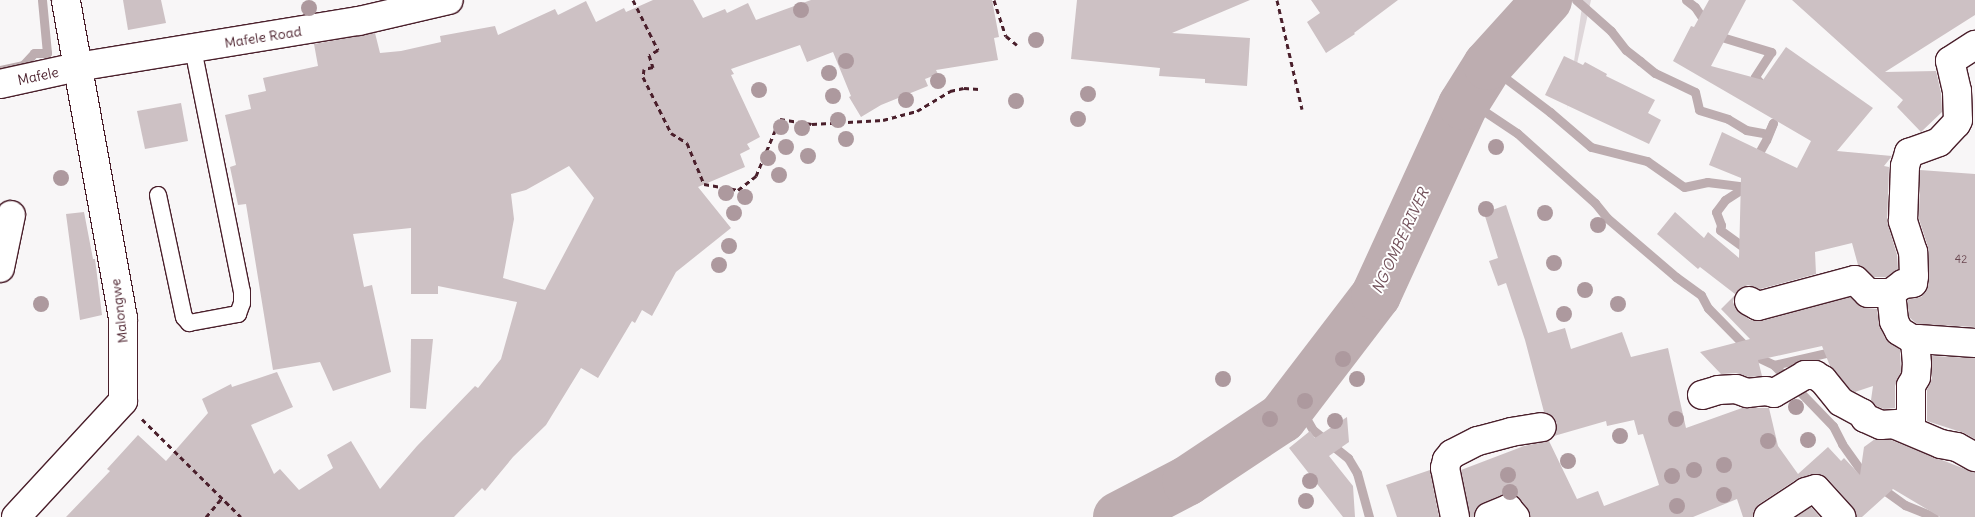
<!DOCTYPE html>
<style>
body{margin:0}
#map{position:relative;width:1975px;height:517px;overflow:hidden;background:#f8f6f7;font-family:Delius,sans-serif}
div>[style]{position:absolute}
.green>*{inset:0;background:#ded6d9}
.stream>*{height:9px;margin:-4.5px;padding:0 4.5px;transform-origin:4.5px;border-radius:4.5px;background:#bdadb0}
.river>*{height:50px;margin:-25px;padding:0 25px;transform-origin:25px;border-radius:25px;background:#bdadb0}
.building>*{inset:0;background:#cdc1c4}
.path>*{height:3px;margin-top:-1.5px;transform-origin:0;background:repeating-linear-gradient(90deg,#4a1f2b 0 5px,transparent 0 9px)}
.roads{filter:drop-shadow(1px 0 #4a1f2b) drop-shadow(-1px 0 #4a1f2b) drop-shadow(0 1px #4a1f2b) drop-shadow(0 -1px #4a1f2b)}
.lane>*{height:16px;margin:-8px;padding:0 8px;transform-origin:8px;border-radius:8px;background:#fff}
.street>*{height:28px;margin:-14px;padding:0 14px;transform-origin:14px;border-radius:14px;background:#fff}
.trees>*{width:16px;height:16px;margin:-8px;border-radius:50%;background:#ad999e}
span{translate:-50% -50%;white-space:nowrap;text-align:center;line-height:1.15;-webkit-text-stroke:4px #fff;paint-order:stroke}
.number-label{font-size:11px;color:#6b4851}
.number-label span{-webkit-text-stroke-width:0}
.street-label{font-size:14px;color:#4a1f2b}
.water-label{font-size:15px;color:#72515a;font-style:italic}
</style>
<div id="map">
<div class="green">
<i style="clip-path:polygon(1583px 0,1591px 0,1567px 109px)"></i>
</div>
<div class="stream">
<i style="left:1576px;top:0;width:47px;rotate:41.5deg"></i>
<i style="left:1611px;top:31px;width:24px;rotate:52deg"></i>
<i style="left:1626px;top:50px;width:18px;rotate:38deg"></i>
<i style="left:1640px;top:61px;width:19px;rotate:39deg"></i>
<i style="left:1655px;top:73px;width:44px;rotate:25.4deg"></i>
<i style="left:1695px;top:92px;width:18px;rotate:77deg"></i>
<i style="left:1699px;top:110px;width:30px;rotate:17deg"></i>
<i style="left:1728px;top:119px;width:21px;rotate:31deg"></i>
<i style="left:1746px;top:130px;width:22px;rotate:10deg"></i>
<i style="left:1768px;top:134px;width:12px;rotate:-66deg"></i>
<i style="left:1773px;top:123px;width:18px;rotate:112deg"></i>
<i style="left:1766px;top:140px;width:23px;rotate:119deg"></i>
<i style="left:1686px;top:0;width:11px;rotate:38deg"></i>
<i style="left:1695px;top:7px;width:22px;rotate:56deg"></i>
<i style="left:1715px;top:35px;width:59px;rotate:16.9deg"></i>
<i style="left:1771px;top:52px;width:30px;rotate:123deg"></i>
<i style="left:1755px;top:77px;width:12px;rotate:48deg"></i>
<i style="left:1488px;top:65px;width:78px;rotate:37.2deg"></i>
<i style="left:1550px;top:112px;width:54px;rotate:40.5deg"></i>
<i style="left:1591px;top:147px;width:58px;rotate:14deg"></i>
<i style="left:1647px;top:161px;width:45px;rotate:35.1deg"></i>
<i style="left:1684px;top:187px;width:24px;rotate:-12deg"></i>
<i style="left:1707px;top:182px;width:38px;rotate:7deg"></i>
<i style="left:1745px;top:187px;width:6px;rotate:-18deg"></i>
<i style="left:0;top:70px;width:24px;rotate:-12deg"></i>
<i style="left:23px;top:65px;width:16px;rotate:-47deg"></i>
<i style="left:34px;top:53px;width:13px"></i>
<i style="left:47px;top:53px;width:53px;rotate:-95.4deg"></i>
<i style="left:1463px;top:105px;width:7px;rotate:-34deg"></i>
<i style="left:1469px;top:101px;width:58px;rotate:33.7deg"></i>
<i style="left:1517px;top:133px;width:105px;rotate:41.9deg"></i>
<i style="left:1595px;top:203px;width:19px;rotate:51deg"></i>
<i style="left:1607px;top:218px;width:91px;rotate:40.5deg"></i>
<i style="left:1676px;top:277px;width:31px;rotate:36deg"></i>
<i style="left:1701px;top:295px;width:15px;rotate:62deg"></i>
<i style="left:1708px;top:308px;width:67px;rotate:45.6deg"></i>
<i style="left:1755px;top:356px;width:21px;rotate:25deg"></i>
<i style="left:1774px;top:365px;width:63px;rotate:-12.9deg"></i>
<i style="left:1745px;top:187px;width:24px;rotate:147deg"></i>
<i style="left:1725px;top:200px;width:15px;rotate:127deg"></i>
<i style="left:1716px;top:212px;width:14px;rotate:69deg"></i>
<i style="left:1721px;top:225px;width:5px;rotate:101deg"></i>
<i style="left:1720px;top:230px;width:34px;rotate:36deg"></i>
<i style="left:1774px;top:365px;width:85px;rotate:46deg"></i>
<i style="left:1833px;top:426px;width:20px;rotate:63deg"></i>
<i style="left:1842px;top:444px;width:43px;rotate:54.5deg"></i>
<i style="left:1320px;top:369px;width:44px;rotate:151.7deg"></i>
<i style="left:1281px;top:390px;width:24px;rotate:42deg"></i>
<i style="left:1299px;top:406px;width:28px;rotate:60deg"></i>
<i style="left:1313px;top:430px;width:45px;rotate:38.7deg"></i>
<i style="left:1348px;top:458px;width:17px;rotate:59deg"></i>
<i style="left:1357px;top:473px;width:46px;rotate:74.7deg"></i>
<i style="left:1880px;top:487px;width:31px;rotate:36deg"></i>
<i style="left:1905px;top:505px;width:31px;rotate:22deg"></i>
</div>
<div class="river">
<i style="left:1118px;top:517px;width:78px;rotate:-27.6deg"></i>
<i style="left:1187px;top:481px;width:114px;rotate:-33.6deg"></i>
<i style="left:1282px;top:418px;width:155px;rotate:-52.6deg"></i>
<i style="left:1376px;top:295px;width:209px;rotate:-65.4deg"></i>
<i style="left:1463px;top:105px;width:47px;rotate:-58deg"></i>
<i style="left:1488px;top:65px;width:88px;rotate:-47.8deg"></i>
</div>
<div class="building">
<i style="clip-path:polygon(123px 0,161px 0,166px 23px,128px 30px)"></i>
<i style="clip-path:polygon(evenodd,653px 0,693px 0,703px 18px,725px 9px,727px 13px,748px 3px,756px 20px,811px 0,992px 0,999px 37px,994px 38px,998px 60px,936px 70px,938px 74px,925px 79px,928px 86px,881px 105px,861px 117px,849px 97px,851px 96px,833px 52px,807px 62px,800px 45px,731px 69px,734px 74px,731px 75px,760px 137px,747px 144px,750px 149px,740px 154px,745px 167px,698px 187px,731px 228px,676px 272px,652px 316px,642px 310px,635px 323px,632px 321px,598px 378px,581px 368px,546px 425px,513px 457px,485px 491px,482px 488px,454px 517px,66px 517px,110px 471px,107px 469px,138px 435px,166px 461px,208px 413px,202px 399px,231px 384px,232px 387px,277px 372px,293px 407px,251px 425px,274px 474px,280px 469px,299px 490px,333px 468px,327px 455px,351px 441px,380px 489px,417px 446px,475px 386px,478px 388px,501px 359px,517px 302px,438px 286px,438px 294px,411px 294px,411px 228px,353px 234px,364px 287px,372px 285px,391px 372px,333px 391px,320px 362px,273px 370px,246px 204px,238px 205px,230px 167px,236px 165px,225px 115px,251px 109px,248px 95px,266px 91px,263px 78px,318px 66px,314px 44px,375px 33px,380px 53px,401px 51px,441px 42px,440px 36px,495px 26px,498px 35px,555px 9px,558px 15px,586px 1px,596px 22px,624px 8px,626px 12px,653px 0,569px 166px,594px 198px,545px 290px,503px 278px,514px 219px,511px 194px,526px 190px,569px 166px)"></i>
<i style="clip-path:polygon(1077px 0,1250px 0,1172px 33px,1250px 38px,1247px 86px,1205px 83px,1205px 79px,1159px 76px,1160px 68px,1071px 59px)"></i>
<i style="clip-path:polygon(1311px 0,1398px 0,1354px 33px,1355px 34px,1326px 53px,1307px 22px,1320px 13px)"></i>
<i style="clip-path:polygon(1709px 0,1746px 0,1711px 66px,1763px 80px,1786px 47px,1873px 108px,1837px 151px,1892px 156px,1884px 166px,1889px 167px,1887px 221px,1897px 255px,1898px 270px,1886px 277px,1874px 277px,1858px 265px,1852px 243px,1815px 252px,1816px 274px,1760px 289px,1748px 285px,1741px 288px,1735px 294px,1700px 267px,1698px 269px,1657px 234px,1675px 212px,1704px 238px,1708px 232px,1739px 258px,1741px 178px,1709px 165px,1722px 132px,1797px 168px,1811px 141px,1673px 61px,1691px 26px,1694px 27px)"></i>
<i style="clip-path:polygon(1792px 0,1975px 0,1975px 15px,1885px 72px,1936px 71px,1941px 93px,1942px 112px,1921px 132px,1897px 107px,1903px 100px)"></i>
<i style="clip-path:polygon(1564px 56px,1583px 65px,1585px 62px,1607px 74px,1606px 76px,1655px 100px,1648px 113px,1661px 120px,1649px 144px,1545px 95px)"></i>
<i style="clip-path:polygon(181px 103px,188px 141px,145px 149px,137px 111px)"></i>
<i style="clip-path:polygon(1920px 170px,1975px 174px,1975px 327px,1917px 324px,1909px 317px,1907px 300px,1921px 297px,1926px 292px,1929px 278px,1928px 247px,1919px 219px)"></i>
<i style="clip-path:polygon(1506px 205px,1548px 333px,1565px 328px,1571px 349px,1622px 332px,1631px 357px,1668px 348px,1686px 428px,1742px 408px,1769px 408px,1778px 446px,1798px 474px,1828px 447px,1841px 461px,1844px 458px,1860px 475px,1864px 447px,1875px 439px,1891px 440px,1975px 473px,1975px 517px,1940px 517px,1893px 489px,1862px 517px,1856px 517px,1853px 507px,1828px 479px,1820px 474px,1797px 479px,1759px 504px,1754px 510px,1753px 517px,1743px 517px,1737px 499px,1693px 517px,1530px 517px,1527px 507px,1519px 498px,1511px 494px,1502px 495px,1483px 503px,1476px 508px,1474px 517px,1470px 517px,1461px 470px,1524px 446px,1549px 441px,1577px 499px,1598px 491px,1604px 506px,1659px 485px,1643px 434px,1638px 435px,1634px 420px,1607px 426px,1606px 421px,1554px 436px,1557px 424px,1554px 417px,1544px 412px,1525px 340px,1506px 283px,1498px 286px,1489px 261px,1498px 258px,1484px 213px)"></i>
<i style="clip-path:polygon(84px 212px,93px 259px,95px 259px,102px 315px,80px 320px,66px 214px)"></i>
<i style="clip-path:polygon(1735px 295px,1733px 302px,1736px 309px,1750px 320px,1761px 321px,1850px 297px,1858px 304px,1867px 308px,1877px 309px,1879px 323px,1885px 338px,1900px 350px,1901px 372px,1895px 386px,1895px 408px,1884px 409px,1876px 406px,1871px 400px,1873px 386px,1855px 392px,1851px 390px,1830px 366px,1822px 346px,1758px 360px,1762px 376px,1749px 377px,1736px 373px,1721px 374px,1700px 352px,1750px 339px,1721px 309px)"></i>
<i style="clip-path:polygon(411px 339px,433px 339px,426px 409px,410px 408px)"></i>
<i style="clip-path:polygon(1932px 356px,1975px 358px,1975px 439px,1964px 433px,1927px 421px,1927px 390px,1932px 378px)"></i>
<i style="clip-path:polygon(1347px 417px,1349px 442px,1329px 456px,1353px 486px,1355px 517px,1343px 517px,1289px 448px,1310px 431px,1315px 438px)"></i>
<i style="clip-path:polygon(1430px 470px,1439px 517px,1397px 517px,1386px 485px)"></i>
<i style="clip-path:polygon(1811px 507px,1820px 517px,1796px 517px)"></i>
</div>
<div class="path">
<i style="left:633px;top:0;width:56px;rotate:63.4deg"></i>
<i style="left:658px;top:50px;width:10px;rotate:151deg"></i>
<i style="left:649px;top:55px;width:13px;rotate:72deg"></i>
<i style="left:653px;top:67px;width:9px;rotate:167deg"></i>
<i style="left:644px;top:69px;width:8px;rotate:97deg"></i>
<i style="left:643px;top:77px;width:63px;rotate:63.4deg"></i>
<i style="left:671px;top:133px;width:19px;rotate:32deg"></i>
<i style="left:687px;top:143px;width:44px;rotate:67.5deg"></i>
<i style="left:704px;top:184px;width:35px;rotate:10deg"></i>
<i style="left:738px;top:190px;width:23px;rotate:-38deg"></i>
<i style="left:756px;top:176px;width:62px;rotate:-67.2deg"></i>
<i style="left:780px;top:119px;width:32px;rotate:9deg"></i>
<i style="left:812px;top:124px;width:71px;rotate:-3.2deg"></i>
<i style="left:883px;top:120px;width:35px;rotate:-15deg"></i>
<i style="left:917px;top:111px;width:39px;rotate:-31deg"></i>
<i style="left:950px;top:91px;width:14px;rotate:-12deg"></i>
<i style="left:964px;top:88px;width:15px;rotate:4deg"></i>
<i style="left:994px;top:0;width:38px;rotate:72deg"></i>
<i style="left:1006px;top:36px;width:14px;rotate:39deg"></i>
<i style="left:1277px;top:0;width:112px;rotate:77.1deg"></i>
<i style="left:142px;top:419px;width:139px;rotate:44.7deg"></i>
<i style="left:206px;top:517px;width:26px;rotate:-50deg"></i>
</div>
<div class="roads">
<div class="lane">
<i style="left:158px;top:195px;width:125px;rotate:78deg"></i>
<i style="left:184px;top:317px;width:8px;rotate:50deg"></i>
<i style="left:189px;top:323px;width:50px;rotate:-10.4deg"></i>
<i style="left:238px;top:314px;width:12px;rotate:-70deg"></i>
<i style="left:242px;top:303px;width:11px;rotate:-90deg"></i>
<i style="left:242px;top:292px;width:249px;rotate:-101.4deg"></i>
</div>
<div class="street">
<i style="left:0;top:84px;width:79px;rotate:-12.4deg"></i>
<i style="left:77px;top:67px;width:286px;rotate:-9.3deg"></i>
<i style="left:359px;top:21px;width:92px;rotate:-13.1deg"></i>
<i style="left:0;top:268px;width:54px;rotate:-78.3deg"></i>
<i style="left:1749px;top:301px;width:10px;rotate:29deg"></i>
<i style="left:1758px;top:306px;width:100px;rotate:-15deg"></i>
<i style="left:1855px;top:280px;width:18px;rotate:45deg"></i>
<i style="left:1868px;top:293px;width:23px"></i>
<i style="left:1915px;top:343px;width:5px;rotate:-53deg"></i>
<i style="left:1918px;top:339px;width:57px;rotate:4deg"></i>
<i style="left:1702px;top:395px;width:17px;rotate:-17deg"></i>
<i style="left:1718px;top:390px;width:18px;rotate:-3deg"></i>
<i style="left:1736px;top:389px;width:12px;rotate:20deg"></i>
<i style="left:1747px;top:393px;width:19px;rotate:-6deg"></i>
<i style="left:1766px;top:391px;width:8px;rotate:14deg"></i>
<i style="left:1774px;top:393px;width:36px;rotate:-30deg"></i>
<i style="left:1805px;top:375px;width:10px"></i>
<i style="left:1815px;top:375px;width:9px;rotate:32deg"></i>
<i style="left:1823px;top:380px;width:28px;rotate:51deg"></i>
<i style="left:1841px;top:402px;width:24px;rotate:28deg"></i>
<i style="left:1862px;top:413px;width:6px;rotate:59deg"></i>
<i style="left:1865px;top:418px;width:17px;rotate:24deg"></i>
<i style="left:1881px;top:425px;width:30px;rotate:-4deg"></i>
<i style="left:1911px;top:423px;width:37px;rotate:-90deg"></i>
<i style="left:1911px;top:386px;width:10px;rotate:-61deg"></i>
<i style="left:1916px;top:377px;width:13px;rotate:-86deg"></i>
<i style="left:1917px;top:364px;width:21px;rotate:-95deg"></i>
<i style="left:1915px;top:343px;width:5px;rotate:-127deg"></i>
<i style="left:1912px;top:339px;width:15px;rotate:-148deg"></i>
<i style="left:1899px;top:331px;width:11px;rotate:-117deg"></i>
<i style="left:1894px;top:321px;width:28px;rotate:-96deg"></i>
<i style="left:1891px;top:293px;width:15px;rotate:-37deg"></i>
<i style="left:1903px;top:284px;width:10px;rotate:-6deg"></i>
<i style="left:1913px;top:283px;width:7px;rotate:-82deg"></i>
<i style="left:1914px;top:276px;width:24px;rotate:-92deg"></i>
<i style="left:1913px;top:252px;width:33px;rotate:-108deg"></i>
<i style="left:1903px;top:221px;width:55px;rotate:-87.9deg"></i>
<i style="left:1905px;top:166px;width:14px;rotate:-73deg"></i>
<i style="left:1909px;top:153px;width:32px;rotate:-20deg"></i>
<i style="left:1939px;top:142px;width:25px;rotate:-47deg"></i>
<i style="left:1956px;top:124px;width:4px;rotate:-63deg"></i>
<i style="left:1958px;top:120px;width:29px;rotate:-92deg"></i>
<i style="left:1957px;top:91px;width:31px;rotate:-103deg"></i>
<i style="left:1950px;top:61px;width:30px;rotate:-33deg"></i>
<i style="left:1896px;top:425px;width:49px;rotate:22.9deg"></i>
<i style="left:1941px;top:444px;width:16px;rotate:11deg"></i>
<i style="left:1957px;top:447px;width:21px;rotate:29deg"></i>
<i style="left:16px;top:517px;width:158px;rotate:-47.3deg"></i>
<i style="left:123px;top:401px;width:83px;rotate:-90deg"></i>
<i style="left:123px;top:318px;width:323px;rotate:-100.2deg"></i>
<i style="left:1455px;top:517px;width:50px;rotate:-101.5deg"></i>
<i style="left:1445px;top:468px;width:8px;rotate:-76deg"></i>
<i style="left:1447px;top:460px;width:8px;rotate:-50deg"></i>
<i style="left:1452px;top:454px;width:29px;rotate:-27deg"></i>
<i style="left:1478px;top:441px;width:34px;rotate:-15deg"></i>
<i style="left:1511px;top:432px;width:31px;rotate:-9deg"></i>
<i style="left:1489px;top:517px;width:21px;rotate:-23deg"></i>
<i style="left:1508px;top:509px;width:11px;rotate:49deg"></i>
<i style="left:1768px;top:517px;width:45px;rotate:-33.3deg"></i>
<i style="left:1806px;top:492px;width:10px;rotate:-17deg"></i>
<i style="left:1816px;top:489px;width:38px;rotate:48deg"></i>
</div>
</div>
<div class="trees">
<i style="left:309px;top:8px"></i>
<i style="left:801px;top:10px"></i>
<i style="left:1036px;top:40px"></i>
<i style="left:846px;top:61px"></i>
<i style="left:829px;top:73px"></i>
<i style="left:938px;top:81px"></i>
<i style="left:759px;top:90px"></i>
<i style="left:1088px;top:94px"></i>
<i style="left:833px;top:96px"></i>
<i style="left:906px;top:100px"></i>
<i style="left:1016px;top:101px"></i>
<i style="left:1078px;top:119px"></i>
<i style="left:838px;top:120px"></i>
<i style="left:781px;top:127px"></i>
<i style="left:802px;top:128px"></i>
<i style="left:846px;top:139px"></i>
<i style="left:786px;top:147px"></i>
<i style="left:1496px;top:147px"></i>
<i style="left:808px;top:156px"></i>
<i style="left:768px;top:158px"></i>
<i style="left:779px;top:175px"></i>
<i style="left:61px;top:178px"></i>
<i style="left:726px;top:193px"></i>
<i style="left:745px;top:197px"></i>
<i style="left:1486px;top:209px"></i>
<i style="left:734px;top:213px"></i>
<i style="left:1545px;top:213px"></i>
<i style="left:1598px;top:225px"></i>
<i style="left:729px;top:246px"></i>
<i style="left:1554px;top:263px"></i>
<i style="left:719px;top:265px"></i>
<i style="left:1585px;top:290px"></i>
<i style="left:41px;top:304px"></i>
<i style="left:1618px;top:304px"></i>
<i style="left:1564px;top:314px"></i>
<i style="left:1343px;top:359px"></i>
<i style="left:1223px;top:379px"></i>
<i style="left:1357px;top:379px"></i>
<i style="left:1305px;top:401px"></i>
<i style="left:1796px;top:407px"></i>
<i style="left:1270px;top:419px"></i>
<i style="left:1676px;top:419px"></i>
<i style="left:1335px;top:421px"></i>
<i style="left:1620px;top:436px"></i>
<i style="left:1808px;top:440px"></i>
<i style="left:1768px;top:441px"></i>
<i style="left:1568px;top:461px"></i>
<i style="left:1724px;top:465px"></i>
<i style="left:1694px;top:470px"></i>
<i style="left:1508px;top:475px"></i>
<i style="left:1672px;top:476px"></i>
<i style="left:1310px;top:481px"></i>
<i style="left:1510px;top:492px"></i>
<i style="left:1724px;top:495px"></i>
<i style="left:1306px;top:501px"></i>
<i style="left:1677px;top:506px"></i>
</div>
<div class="number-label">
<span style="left:1961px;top:259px">42</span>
</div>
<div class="street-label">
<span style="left:263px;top:37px;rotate:-9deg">Mafele Road</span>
<span style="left:38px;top:76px;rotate:-12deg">Mafele</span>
<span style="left:119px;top:311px;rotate:-97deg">Malongwe</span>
</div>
<div class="water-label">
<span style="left:1400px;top:241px;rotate:-65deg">NG'OMBE RIVER</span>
</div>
</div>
